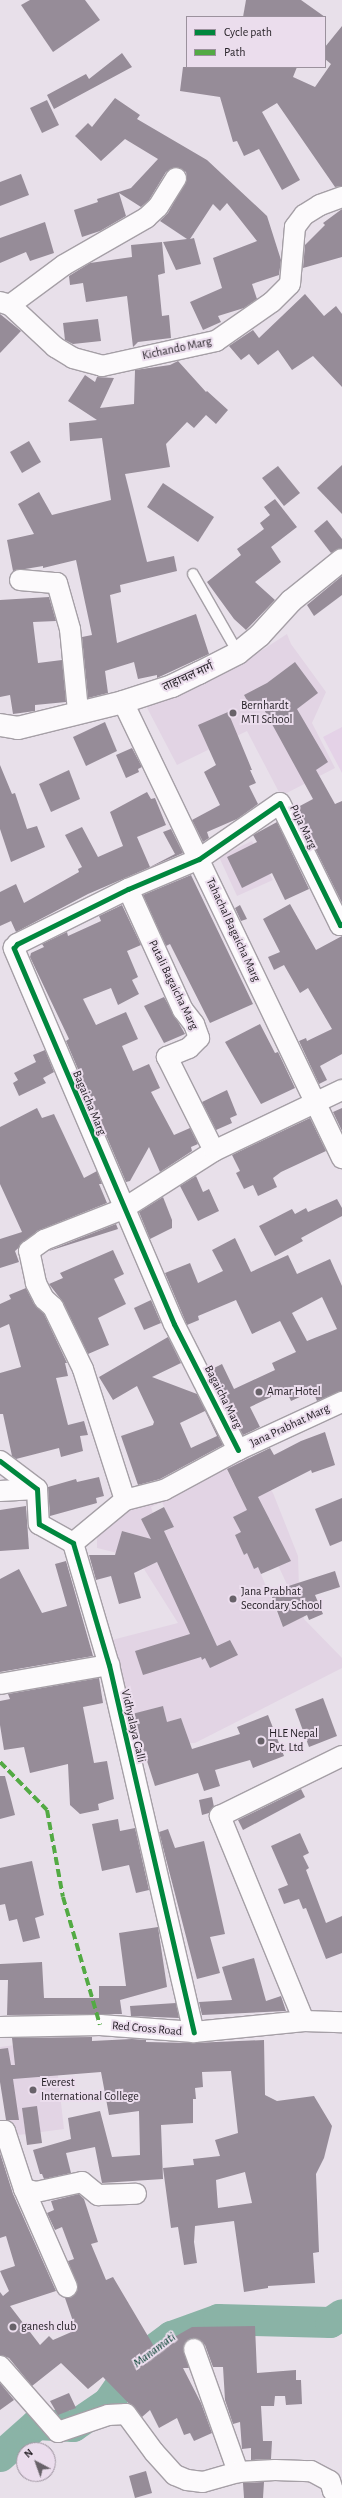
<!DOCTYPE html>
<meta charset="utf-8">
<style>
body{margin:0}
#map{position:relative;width:342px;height:2498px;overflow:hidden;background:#e8e0ea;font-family:"Alegreya Sans","Noto Sans Devanagari",sans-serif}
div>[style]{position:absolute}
.built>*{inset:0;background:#e2d4e4}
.green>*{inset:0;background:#e4d2e7}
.river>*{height:31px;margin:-15.5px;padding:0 15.5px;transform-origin:15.5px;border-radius:15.5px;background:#8ab3a6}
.building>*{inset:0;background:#968c98}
.roads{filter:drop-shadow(1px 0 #a59fa6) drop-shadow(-1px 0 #a59fa6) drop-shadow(0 1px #a59fa6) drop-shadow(0 -1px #a59fa6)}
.service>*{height:10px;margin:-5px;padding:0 5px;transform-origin:5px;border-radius:5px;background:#fcfafc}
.minor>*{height:20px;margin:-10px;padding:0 10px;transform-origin:10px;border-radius:10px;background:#fcfafc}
.tertiary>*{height:22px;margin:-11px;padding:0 11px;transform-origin:11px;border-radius:11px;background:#fcfafc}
.quiet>*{height:4px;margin-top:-2px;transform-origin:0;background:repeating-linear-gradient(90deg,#53aa44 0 8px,transparent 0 12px)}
.cycleway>*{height:5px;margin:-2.5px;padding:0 2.5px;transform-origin:2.5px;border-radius:2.5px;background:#00873e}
.dots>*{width:11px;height:11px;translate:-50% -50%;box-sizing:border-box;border:2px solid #ebdded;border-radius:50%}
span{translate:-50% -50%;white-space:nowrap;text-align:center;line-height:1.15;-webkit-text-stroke:4px #ebdded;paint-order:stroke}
.street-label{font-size:12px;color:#231e24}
.poi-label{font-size:12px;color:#231e24}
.left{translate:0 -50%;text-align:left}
.water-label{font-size:13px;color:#013b2c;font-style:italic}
.legend{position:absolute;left:186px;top:16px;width:140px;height:52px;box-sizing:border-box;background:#ebdded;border:1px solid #9b919d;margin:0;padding:5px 7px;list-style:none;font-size:12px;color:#231e24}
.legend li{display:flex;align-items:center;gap:8px;height:20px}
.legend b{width:20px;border:1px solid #9b919d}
.north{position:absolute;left:16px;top:2442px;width:40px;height:40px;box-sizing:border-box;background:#ebdded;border:1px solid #9b919d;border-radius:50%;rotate:319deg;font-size:11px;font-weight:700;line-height:16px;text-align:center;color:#231e24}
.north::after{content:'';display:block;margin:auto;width:14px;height:18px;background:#686269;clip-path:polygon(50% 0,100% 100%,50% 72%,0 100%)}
</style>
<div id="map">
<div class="built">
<i style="clip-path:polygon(287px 634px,291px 644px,326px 692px,312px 723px,335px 768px,281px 796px,247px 731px,177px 765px,144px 702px,225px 664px,250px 658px)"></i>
<i style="clip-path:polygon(252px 841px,273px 880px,237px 896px,219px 857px)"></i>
<i style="clip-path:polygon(evenodd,245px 1451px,273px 1493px,298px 1556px,299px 1588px,304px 1619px,342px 1658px,342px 1668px,195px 1743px,135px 1746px,108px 1641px,178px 1623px,137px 1558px,97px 1548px,97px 1528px,129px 1500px,245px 1451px,227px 1470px,249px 1477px,234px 1484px,227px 1470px,245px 1451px,249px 1480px,254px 1524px,236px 1487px,249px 1480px,245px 1451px,162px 1502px,174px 1527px,153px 1537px,141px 1519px,153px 1513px,151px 1507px,162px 1502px,245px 1451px,246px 1511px,251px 1521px,234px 1517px,246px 1511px,245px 1451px,270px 1519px,290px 1561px,281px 1565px,261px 1524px,270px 1519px,245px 1451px,259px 1524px,302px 1617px,283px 1627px,258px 1567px,247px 1553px,244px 1554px,235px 1535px,259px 1524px,245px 1451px,122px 1531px,137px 1535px,135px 1541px,118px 1547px,122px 1531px,245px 1451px,171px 1545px,217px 1646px,230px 1640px,237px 1654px,210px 1667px,205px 1658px,202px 1660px,157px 1562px,151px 1565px,171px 1545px,245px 1451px,163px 1706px,169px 1729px,136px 1737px,131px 1715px,163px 1706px,245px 1451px,181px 1718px,188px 1738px,174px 1720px,181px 1718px)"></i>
<i style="clip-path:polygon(54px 2040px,64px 2129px,11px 2136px,0 2047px)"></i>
</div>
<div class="green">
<i style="clip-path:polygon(342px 727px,342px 773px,323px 737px)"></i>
</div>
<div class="river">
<i style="left:0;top:2456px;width:48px;rotate:-41.6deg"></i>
<i style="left:36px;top:2424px;width:37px;rotate:3deg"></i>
<i style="left:73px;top:2426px;width:42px;rotate:-34.4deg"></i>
<i style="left:108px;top:2402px;width:49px;rotate:-55deg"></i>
<i style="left:136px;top:2362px;width:44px;rotate:-36.6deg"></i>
<i style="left:171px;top:2336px;width:50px;rotate:-19.9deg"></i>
<i style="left:218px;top:2319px;width:112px;rotate:1.5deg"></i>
<i style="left:330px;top:2322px;width:14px;rotate:-34deg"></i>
</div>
<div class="building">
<i style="clip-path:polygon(30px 0,85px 0,100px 20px,53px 52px,21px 5px)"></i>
<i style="clip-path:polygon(246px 0,301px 0,325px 17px,243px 17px)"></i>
<i style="clip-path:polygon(342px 26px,342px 186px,335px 187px,277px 103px,262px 112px,300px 180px,282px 190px,259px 149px,244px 156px,237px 141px,233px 142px,220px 97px,180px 91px,183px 67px,297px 67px,293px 77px,315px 87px,331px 64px,325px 59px,325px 47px)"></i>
<i style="clip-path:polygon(122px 53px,132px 67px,54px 109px,47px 95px,86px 74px,89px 79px)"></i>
<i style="clip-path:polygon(115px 98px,140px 115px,137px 119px,207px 160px,267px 216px,281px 260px,279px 275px,252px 284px,257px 299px,244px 308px,218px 316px,221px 322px,203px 330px,190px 302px,222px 288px,213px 258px,257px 241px,227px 203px,220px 211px,213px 204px,190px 239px,194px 238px,201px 264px,176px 270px,163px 242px,187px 239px,160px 221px,168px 213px,187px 179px,186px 172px,176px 167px,166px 172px,149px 200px,141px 207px,119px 193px,126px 216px,100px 231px,82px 237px,74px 210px,98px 202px,97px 199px,131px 188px,158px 159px,125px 139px,101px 161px,75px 136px,88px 123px,92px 127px)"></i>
<i style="clip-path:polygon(47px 100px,59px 125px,42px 133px,30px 108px)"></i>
<i style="clip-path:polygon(21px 174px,29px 195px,0 206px,0 182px)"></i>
<i style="clip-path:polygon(342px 209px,342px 257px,303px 268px,305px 245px,325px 225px,323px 223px)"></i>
<i style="clip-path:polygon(45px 222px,54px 253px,30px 261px,26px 252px,0 263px,0 238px)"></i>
<i style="clip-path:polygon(162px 242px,165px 273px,158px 275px,162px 316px,169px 315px,171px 338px,138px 342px,133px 347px,127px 296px,86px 302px,83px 283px,70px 285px,69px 276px,90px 263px,132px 257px,131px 245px)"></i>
<i style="clip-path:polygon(305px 294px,324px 316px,336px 306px,342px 314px,342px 387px,313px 356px,292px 370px,278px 350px,258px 365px,249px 354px,241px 360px,229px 346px,253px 330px,259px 338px)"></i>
<i style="clip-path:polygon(0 314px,21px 331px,0 353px)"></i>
<i style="clip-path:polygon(98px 319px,101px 341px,73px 344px,65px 340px,63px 323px)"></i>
<i style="clip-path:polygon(178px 361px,206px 392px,207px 391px,228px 410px,216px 424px,206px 415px,194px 428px,187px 422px,166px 444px,170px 467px,125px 474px,147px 562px,174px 556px,177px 571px,120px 585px,121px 592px,110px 595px,117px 643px,196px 614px,209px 654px,157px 678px,157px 675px,138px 679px,134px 662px,105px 671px,108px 693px,88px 698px,82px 637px,92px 635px,76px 560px,43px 568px,43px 566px,13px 571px,7px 540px,34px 534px,18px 504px,39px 492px,52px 515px,111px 500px,102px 438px,70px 441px,69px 423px,97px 420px,68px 401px,85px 375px,95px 382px,97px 377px,114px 378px,100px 408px,134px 404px,135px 370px,170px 365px)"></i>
<i style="clip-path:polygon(29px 441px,41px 462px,22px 473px,10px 452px)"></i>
<i style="clip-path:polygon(342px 465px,342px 514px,317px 488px)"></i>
<i style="clip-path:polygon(278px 466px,300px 493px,284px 506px,262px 478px)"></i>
<i style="clip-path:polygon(163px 483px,214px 517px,198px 542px,147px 507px)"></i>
<i style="clip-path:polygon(275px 499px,297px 527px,271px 547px,281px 562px,255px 582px,275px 600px,246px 630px,234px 619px,207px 582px,241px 555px,237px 549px,264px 529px,260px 523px,270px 515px,264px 507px)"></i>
<i style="clip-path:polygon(327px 520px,342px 539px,342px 548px,331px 553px,314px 531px)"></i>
<i style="clip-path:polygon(342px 576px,342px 595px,314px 616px,307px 605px)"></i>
<i style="clip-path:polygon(49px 597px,56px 621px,33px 622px,38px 663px,62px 660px,66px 702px,35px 705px,35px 711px,13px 714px,10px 695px,0 697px,0 600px)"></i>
<i style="clip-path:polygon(295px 662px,318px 693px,297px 709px,328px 762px,316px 770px,335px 804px,342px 801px,342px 903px,297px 812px,300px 810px,298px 807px,313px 799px,261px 704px,252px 709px,244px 695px,267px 683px)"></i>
<i style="clip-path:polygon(228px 712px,252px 770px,250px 770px,256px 783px,249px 786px,258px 804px,237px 819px,207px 832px,209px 838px,203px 842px,192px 820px,220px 805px,204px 772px,216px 765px,198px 725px)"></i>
<i style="clip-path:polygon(105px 722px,117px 751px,86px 766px,73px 737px)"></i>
<i style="clip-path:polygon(132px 748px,142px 767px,138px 769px,139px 772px,126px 778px,116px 755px)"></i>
<i style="clip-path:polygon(0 765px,12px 794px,15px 793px,27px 829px,37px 826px,45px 847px,11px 862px,0 829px)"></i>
<i style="clip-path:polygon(69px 770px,80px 799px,51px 812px,39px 784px)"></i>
<i style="clip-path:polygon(147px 792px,151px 799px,155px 798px,166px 825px,137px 837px,150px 867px,175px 854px,163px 832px,171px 829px,183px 853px,88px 894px,16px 932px,11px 921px,0 926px,0 892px,16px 884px,24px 903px,79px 872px,78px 869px,82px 867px,65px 835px,82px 827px,98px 857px,123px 846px,110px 812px)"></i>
<i style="clip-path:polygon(277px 822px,309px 889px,285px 900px,272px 873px,242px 888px,227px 857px,257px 842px,253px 835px)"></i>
<i style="clip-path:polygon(191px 875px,253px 1004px,210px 1023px,170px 944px,166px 946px,143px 895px)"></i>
<i style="clip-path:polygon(290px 904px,316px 950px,342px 936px,342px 1054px,320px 1066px,327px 1080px,319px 1084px,299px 1041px,306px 1038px,307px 1041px,332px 1029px,308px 988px,300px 993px,284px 965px,274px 970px,268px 957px,280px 952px,263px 919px)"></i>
<i style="clip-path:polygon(122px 905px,141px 945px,127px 951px,138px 977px,132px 980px,139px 994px,118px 1005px,111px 988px,83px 999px,96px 1025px,126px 1012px,138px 1039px,122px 1046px,133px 1071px,149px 1064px,160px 1088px,151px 1092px,174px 1135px,190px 1128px,198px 1144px,191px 1147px,192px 1151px,160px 1172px,149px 1147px,130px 1181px,126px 1182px,66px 1041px,69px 1039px,30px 957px,31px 953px,44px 947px,42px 944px,67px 932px,68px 936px,101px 921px,99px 916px)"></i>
<i style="clip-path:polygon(240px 905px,247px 919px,241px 921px,235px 908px)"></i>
<i style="clip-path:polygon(164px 997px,185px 1034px,164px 1043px,144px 1006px)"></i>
<i style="clip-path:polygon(260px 1024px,275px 1053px,278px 1052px,295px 1088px,261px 1104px,225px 1042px)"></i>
<i style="clip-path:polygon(45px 1050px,54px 1072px,43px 1078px,46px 1083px,19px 1096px,13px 1083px,18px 1080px,14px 1073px,36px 1062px,33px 1055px)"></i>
<i style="clip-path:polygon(227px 1090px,237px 1115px,230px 1118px,232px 1123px,216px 1130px,202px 1102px)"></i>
<i style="clip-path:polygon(37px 1108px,42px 1118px,54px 1114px,84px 1178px,97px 1171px,102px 1184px,99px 1184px,107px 1203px,37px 1231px,15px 1251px,19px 1262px,0 1268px,0 1239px,22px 1232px,0 1184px,0 1127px)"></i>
<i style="clip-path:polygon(342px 1108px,342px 1131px,333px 1112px)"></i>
<i style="clip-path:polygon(310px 1118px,326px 1151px,281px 1172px,273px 1178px,277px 1187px,258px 1196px,253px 1185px,244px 1189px,236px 1173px,240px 1171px,232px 1155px)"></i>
<i style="clip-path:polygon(196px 1176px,203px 1192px,209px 1189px,219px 1211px,198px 1221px,180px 1186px)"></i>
<i style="clip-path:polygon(163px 1197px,172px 1220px,172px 1228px,150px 1239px,139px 1212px)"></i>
<i style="clip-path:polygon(337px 1199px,342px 1208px,342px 1216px,301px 1238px,303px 1241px,275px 1256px,259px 1226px,292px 1209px,295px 1214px,306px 1208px,308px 1212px)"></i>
<i style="clip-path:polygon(116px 1224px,118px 1229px,49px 1251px,50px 1250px)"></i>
<i style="clip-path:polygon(evenodd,235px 1238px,251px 1272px,288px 1255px,297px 1274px,330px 1259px,342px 1286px,342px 1391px,317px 1401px,313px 1391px,291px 1401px,286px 1390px,250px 1407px,260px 1427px,243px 1435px,210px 1370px,222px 1364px,234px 1389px,275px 1370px,272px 1363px,296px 1352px,280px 1321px,252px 1334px,236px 1300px,198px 1316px,199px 1320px,187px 1325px,165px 1273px,190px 1263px,198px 1283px,223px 1271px,212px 1250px,235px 1238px,322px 1297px,337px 1329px,307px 1341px,292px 1313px,322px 1297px)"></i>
<i style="clip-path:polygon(113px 1250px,124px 1274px,114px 1279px,126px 1304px,98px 1318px,109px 1345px,88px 1354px,63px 1302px,49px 1284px,63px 1278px,60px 1273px)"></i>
<i style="clip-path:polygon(26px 1288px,34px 1304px,44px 1314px,67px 1363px,65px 1363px,68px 1376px,56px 1378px,68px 1425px,84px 1421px,88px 1435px,80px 1436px,83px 1451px,61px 1457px,59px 1448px,16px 1459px,12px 1456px,3px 1414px,0 1414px,0 1373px,21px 1367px,9px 1324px,0 1328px,0 1304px,11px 1299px,9px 1295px)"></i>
<i style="clip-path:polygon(151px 1300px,161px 1323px,144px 1330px,134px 1308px)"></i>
<i style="clip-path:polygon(evenodd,168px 1337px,181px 1363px,152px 1377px,197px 1394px,223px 1445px,160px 1479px,138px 1485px,121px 1436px,153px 1425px,154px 1422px,137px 1386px,113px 1400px,99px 1377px,168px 1337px,205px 1411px,217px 1436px,191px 1448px,180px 1423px,205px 1411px)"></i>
<i style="clip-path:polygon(325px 1432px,335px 1465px,312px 1473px,311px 1470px,258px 1497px,291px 1561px,261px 1574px,258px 1567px,254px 1569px,247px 1553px,244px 1555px,235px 1535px,241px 1532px,233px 1517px,247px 1510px,227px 1469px,270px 1448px,274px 1455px,301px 1441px)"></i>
<i style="clip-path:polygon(99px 1477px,104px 1496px,96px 1498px,97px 1503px,50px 1516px,48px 1487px,76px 1479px,77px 1482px)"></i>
<i style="clip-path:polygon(342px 1498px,342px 1541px,330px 1546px,315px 1509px)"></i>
<i style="clip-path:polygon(26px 1506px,29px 1549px,0 1551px,0 1510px)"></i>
<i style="clip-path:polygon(164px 1507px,174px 1527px,164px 1531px,217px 1646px,230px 1640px,238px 1655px,210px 1668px,205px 1658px,202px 1660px,201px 1657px,143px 1675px,135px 1651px,190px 1634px,157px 1562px,134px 1573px,141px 1598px,119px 1604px,111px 1576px,96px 1580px,89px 1555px,115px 1555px,122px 1531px,151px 1539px,141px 1519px)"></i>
<i style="clip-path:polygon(66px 1561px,93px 1656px,0 1672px,0 1579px,19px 1569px,42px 1613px,67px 1606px,55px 1564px)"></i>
<i style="clip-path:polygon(335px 1571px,340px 1587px,315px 1595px,323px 1614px,309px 1620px,307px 1615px,283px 1627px,270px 1592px)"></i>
<i style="clip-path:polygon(99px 1678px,103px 1703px,83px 1707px,94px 1763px,107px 1761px,114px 1799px,98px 1804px,99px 1810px,80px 1814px,70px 1805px,68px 1764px,30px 1773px,24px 1747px,4px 1750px,0 1725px,0 1701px,10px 1699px,8px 1694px)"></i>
<i style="clip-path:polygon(323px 1698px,337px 1736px,309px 1747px,295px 1709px)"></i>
<i style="clip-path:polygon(163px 1706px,167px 1722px,181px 1718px,192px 1749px,240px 1734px,237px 1727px,268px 1715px,284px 1756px,253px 1768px,250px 1760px,215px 1770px,220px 1786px,204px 1791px,198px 1773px,155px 1786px,132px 1714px)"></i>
<i style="clip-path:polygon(0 1776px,5px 1776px,15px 1815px,0 1819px)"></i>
<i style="clip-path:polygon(301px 1789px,305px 1797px,243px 1830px,238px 1820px)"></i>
<i style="clip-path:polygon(212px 1797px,214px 1807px,209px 1813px,202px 1815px,199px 1800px)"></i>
<i style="clip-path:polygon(118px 1819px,120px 1831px,135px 1828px,149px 1890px,136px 1893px,129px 1865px,102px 1871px,92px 1824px)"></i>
<i style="clip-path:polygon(168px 1829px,175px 1848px,204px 1841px,225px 1934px,210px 1937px,220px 1973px,197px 1979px,159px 1832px)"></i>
<i style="clip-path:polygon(300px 1833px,309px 1853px,303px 1856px,309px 1868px,306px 1870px,326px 1923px,342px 1916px,342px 1953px,326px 1959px,306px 1908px,303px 1909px,299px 1899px,284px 1904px,278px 1889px,288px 1885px,271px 1846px)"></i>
<i style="clip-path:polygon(32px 1861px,44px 1915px,35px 1918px,40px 1938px,23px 1942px,17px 1919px,9px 1921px,5px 1904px,0 1905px,0 1868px)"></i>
<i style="clip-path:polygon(158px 1927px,167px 1987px,120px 2000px,122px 2014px,7px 2015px,8px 1980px,0 1980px,0 1964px,42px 1962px,44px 1998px,99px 1998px,99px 1986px,126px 1986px,119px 1933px)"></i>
<i style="clip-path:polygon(254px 1958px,266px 2001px,281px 1996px,286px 2011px,202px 2015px,199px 2002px,232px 2000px,222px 1967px)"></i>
<i style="clip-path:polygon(176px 2003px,179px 2018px,131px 2016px,130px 2006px)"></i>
<i style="clip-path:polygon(evenodd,92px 2037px,92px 2041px,132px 2039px,146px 2040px,146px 2042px,193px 2043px,264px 2040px,265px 2095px,277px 2101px,314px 2096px,332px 2126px,324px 2158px,316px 2174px,319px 2252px,313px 2253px,315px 2283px,268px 2286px,268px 2288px,244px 2292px,234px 2221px,195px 2226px,194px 2242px,197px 2263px,184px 2265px,178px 2227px,171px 2228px,163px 2168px,194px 2165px,193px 2159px,220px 2156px,215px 2140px,238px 2133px,231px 2071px,202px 2072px,203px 2087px,195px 2088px,196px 2099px,193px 2099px,193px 2123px,161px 2125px,163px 2179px,102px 2183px,95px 2147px,66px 2153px,71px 2173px,44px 2179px,42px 2174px,40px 2174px,33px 2150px,71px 2139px,68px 2118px,100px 2111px,112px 2157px,140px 2155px,139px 2111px,109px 2115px,101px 2072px,13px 2079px,19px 2120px,6px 2120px,0 2082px,0 2049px,8px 2048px,11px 2065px,15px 2065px,12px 2038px,92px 2037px,245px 2172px,252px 2203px,218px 2208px,216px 2180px,245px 2172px)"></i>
<i style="clip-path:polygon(37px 2106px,42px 2143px,27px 2145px,22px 2108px)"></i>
<i style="clip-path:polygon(0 2153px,13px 2194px,56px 2291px,10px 2306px,40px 2345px,49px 2336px,53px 2340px,76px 2330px,65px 2298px,72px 2297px,78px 2289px,68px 2261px,74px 2259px,62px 2227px,55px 2230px,47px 2213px,54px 2210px,51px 2201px,79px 2194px,84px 2199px,98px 2242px,91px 2244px,106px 2280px,113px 2277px,155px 2348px,192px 2327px,255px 2326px,257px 2373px,296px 2370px,296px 2380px,301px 2380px,302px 2404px,286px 2405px,285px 2396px,275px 2396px,274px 2406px,261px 2406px,263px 2441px,272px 2441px,271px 2459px,251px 2460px,251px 2448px,242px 2449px,240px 2422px,233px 2424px,225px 2400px,223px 2367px,213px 2367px,205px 2345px,196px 2338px,190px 2338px,183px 2347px,189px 2368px,183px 2368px,201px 2403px,212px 2433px,194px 2441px,190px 2433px,184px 2435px,177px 2418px,159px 2428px,150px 2410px,142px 2417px,103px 2377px,88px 2389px,61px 2363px,32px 2386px,9px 2358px,0 2355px,0 2292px,3px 2296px,9px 2291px,0 2271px,15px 2266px,6px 2236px,0 2238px)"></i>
<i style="clip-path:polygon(0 2383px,14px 2400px,0 2410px)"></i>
<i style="clip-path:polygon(69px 2393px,76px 2408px,58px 2415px,50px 2401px)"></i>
<i style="clip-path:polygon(146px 2471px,152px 2493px,135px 2498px,129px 2476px)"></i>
<i style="clip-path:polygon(264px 2482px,263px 2498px,244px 2498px,243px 2483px)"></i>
</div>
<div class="roads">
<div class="service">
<i style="left:193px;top:574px;width:91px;rotate:60.3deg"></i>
</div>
<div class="minor">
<i style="left:0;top:302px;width:10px;rotate:17deg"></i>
<i style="left:10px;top:305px;width:62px;rotate:43deg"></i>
<i style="left:55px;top:347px;width:21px;rotate:31deg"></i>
<i style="left:73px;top:358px;width:30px;rotate:15deg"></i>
<i style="left:102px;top:366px;width:117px;rotate:-12.4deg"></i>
<i style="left:216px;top:341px;width:68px;rotate:-34.9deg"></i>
<i style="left:272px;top:302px;width:25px;rotate:-45deg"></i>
<i style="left:290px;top:284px;width:57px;rotate:-85deg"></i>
<i style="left:295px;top:227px;width:15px;rotate:-53deg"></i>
<i style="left:304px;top:215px;width:19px;rotate:-32deg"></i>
<i style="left:320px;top:205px;width:23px;rotate:-20deg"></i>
<i style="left:10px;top:305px;width:67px;rotate:-36.5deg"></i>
<i style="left:64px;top:265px;width:95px;rotate:-29.8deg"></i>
<i style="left:146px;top:218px;width:16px;rotate:-43deg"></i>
<i style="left:158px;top:207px;width:34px;rotate:-58deg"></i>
<i style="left:20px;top:580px;width:37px;rotate:5deg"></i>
<i style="left:57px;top:583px;width:48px;rotate:74.2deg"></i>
<i style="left:70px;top:629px;width:82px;rotate:84.4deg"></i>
<i style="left:123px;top:702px;width:506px;rotate:64.35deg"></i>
<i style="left:128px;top:889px;width:133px;rotate:65.6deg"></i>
<i style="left:183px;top:1010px;width:18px;rotate:52deg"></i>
<i style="left:194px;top:1024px;width:15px;rotate:70deg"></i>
<i style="left:199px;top:1038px;width:14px;rotate:135deg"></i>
<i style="left:189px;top:1048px;width:24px;rotate:158deg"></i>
<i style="left:167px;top:1057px;width:105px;rotate:63.4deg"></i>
<i style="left:238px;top:1450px;width:141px;rotate:-116.9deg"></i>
<i style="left:174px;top:1324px;width:409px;rotate:-113.1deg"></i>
<i style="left:14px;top:948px;width:5px;rotate:-53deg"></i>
<i style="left:17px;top:944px;width:124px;rotate:-26.4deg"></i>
<i style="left:128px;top:889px;width:77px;rotate:-22.9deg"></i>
<i style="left:199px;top:859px;width:98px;rotate:-34.7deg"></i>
<i style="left:280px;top:803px;width:136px;rotate:63.8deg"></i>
<i style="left:340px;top:925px;width:2px;rotate:-27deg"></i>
<i style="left:0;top:1461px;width:46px;rotate:37.1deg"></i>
<i style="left:37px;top:1489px;width:35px;rotate:87deg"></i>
<i style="left:39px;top:1524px;width:39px;rotate:29deg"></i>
<i style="left:73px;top:1543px;width:127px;rotate:73.6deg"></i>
<i style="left:109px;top:1665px;width:377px;rotate:77deg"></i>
<i style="left:0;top:1491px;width:37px;rotate:-3deg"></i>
<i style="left:125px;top:1500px;width:138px;rotate:-107.8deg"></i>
<i style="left:83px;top:1369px;width:69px;rotate:-115.8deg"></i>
<i style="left:53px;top:1307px;width:12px;rotate:-138deg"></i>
<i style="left:44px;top:1299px;width:18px;rotate:-117deg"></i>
<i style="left:36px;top:1283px;width:33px;rotate:-102deg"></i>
<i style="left:29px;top:1251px;width:19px;rotate:-36deg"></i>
<i style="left:44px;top:1240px;width:85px;rotate:-21.4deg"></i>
<i style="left:123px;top:1209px;width:108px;rotate:-32.5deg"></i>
<i style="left:214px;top:1151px;width:142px;rotate:-25.5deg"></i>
<i style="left:73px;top:1543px;width:67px;rotate:-39.6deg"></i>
<i style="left:125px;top:1500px;width:40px;rotate:-14.4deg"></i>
<i style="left:164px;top:1490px;width:84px;rotate:-28.4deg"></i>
<i style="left:238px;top:1450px;width:115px;rotate:-24.8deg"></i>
<i style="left:0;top:1684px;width:111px;rotate:-9.9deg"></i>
<i style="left:304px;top:2021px;width:222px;rotate:-112.3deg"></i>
<i style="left:220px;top:1816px;width:136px;rotate:-26.2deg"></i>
<i style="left:0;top:2027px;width:100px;rotate:-1.1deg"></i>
<i style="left:100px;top:2025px;width:94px;rotate:4.3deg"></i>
<i style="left:194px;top:2032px;width:111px;rotate:-5.7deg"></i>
<i style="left:304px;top:2021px;width:38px;rotate:2deg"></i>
<i style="left:0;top:2131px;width:5px"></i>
<i style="left:5px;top:2131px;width:61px;rotate:71.9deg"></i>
<i style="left:24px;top:2189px;width:107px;rotate:66.3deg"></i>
<i style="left:24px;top:2189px;width:12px;rotate:14deg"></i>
<i style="left:36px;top:2192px;width:47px;rotate:-12.3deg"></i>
<i style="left:82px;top:2182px;width:21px;rotate:39deg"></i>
<i style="left:98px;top:2195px;width:38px;rotate:-2deg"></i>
<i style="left:194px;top:2349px;width:131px;rotate:70.3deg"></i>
<i style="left:0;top:2366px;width:88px;rotate:48.7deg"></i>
<i style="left:58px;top:2432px;width:53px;rotate:-18.8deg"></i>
<i style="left:108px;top:2415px;width:18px;rotate:-3deg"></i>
<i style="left:126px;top:2414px;width:47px;rotate:53.6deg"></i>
<i style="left:154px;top:2452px;width:31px;rotate:48deg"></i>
<i style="left:175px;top:2475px;width:13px;rotate:23deg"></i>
<i style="left:187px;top:2480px;width:16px;rotate:7deg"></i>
<i style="left:203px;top:2482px;width:36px;rotate:-16deg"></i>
<i style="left:238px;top:2472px;width:37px;rotate:-3deg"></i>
<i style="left:275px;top:2470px;width:36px;rotate:2deg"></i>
<i style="left:311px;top:2471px;width:21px;rotate:28deg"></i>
<i style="left:330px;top:2481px;width:10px;rotate:73deg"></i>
<i style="left:333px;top:2491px;width:10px;rotate:45deg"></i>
</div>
<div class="tertiary">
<i style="left:0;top:725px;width:18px;rotate:9deg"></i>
<i style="left:18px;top:728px;width:108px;rotate:-13.9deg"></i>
<i style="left:123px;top:702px;width:52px;rotate:-18.1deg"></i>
<i style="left:172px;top:686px;width:30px;rotate:-26deg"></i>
<i style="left:199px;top:673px;width:44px;rotate:-27.1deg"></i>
<i style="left:238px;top:653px;width:28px;rotate:-39deg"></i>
<i style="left:260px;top:635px;width:46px;rotate:-47.6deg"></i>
<i style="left:291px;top:601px;width:65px;rotate:-38.8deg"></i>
</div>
</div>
<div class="quiet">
<i style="left:0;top:1762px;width:67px;rotate:45.6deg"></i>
<i style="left:47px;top:1810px;width:88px;rotate:79.6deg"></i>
<i style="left:63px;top:1897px;width:133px;rotate:73.9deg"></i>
</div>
<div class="cycleway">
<i style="left:238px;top:1450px;width:141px;rotate:-116.9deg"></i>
<i style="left:174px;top:1324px;width:409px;rotate:-113.1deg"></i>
<i style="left:14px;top:948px;width:5px;rotate:-53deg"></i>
<i style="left:17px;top:944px;width:124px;rotate:-26.4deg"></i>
<i style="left:128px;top:889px;width:77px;rotate:-22.9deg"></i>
<i style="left:199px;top:859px;width:98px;rotate:-34.7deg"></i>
<i style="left:280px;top:803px;width:136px;rotate:63.8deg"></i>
<i style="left:340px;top:925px;width:2px;rotate:-27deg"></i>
<i style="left:0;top:1461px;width:46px;rotate:37.1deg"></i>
<i style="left:37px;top:1489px;width:35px;rotate:87deg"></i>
<i style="left:39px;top:1524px;width:39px;rotate:29deg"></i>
<i style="left:73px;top:1543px;width:127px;rotate:73.6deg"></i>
<i style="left:109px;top:1665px;width:377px;rotate:77deg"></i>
</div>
<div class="dots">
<i style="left:233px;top:713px;background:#686269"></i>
<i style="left:259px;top:1392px;background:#686269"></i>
<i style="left:233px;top:1599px;background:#686269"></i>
<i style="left:261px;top:1741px;background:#686269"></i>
<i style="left:33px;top:2090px;background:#686269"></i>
<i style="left:13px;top:2327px;background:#686269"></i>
</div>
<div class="street-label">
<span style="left:177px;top:349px;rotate:-12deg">Kichando Marg</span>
<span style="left:188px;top:677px;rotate:-24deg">ताहाचल मार्ग</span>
<span style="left:303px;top:827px;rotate:64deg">Puja Marg</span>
<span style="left:233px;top:930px;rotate:65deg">Tahachal Bagaicha Marg</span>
<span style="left:173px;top:985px;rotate:64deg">Putali Bagaicha Marg</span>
<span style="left:89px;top:1103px;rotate:67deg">Bagaicha Marg</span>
<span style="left:223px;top:1397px;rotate:63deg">Bagaicha Marg</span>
<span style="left:290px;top:1426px;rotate:-25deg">Jana Prabhat Marg</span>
<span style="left:133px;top:1726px;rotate:77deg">Vidhyalaya Galli</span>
<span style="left:147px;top:2029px;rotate:5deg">Red Cross Road</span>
</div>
<div class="poi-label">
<span class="left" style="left:241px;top:713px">Bernhardt<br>MTI School</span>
<span class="left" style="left:267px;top:1392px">Amar Hotel</span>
<span class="left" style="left:241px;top:1599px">Jana Prabhat<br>Secondary School</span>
<span class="left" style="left:269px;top:1741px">HLE Nepal<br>Pvt. Ltd</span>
<span class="left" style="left:41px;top:2090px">Everest<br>International College</span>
<span class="left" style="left:21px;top:2327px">ganesh club</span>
</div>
<div class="water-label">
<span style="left:155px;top:2351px;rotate:-37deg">Manamati</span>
</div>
<ul class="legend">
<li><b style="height:5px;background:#00873e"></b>Cycle path</li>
<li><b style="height:5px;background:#53aa44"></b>Path</li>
</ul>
<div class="north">N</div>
</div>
